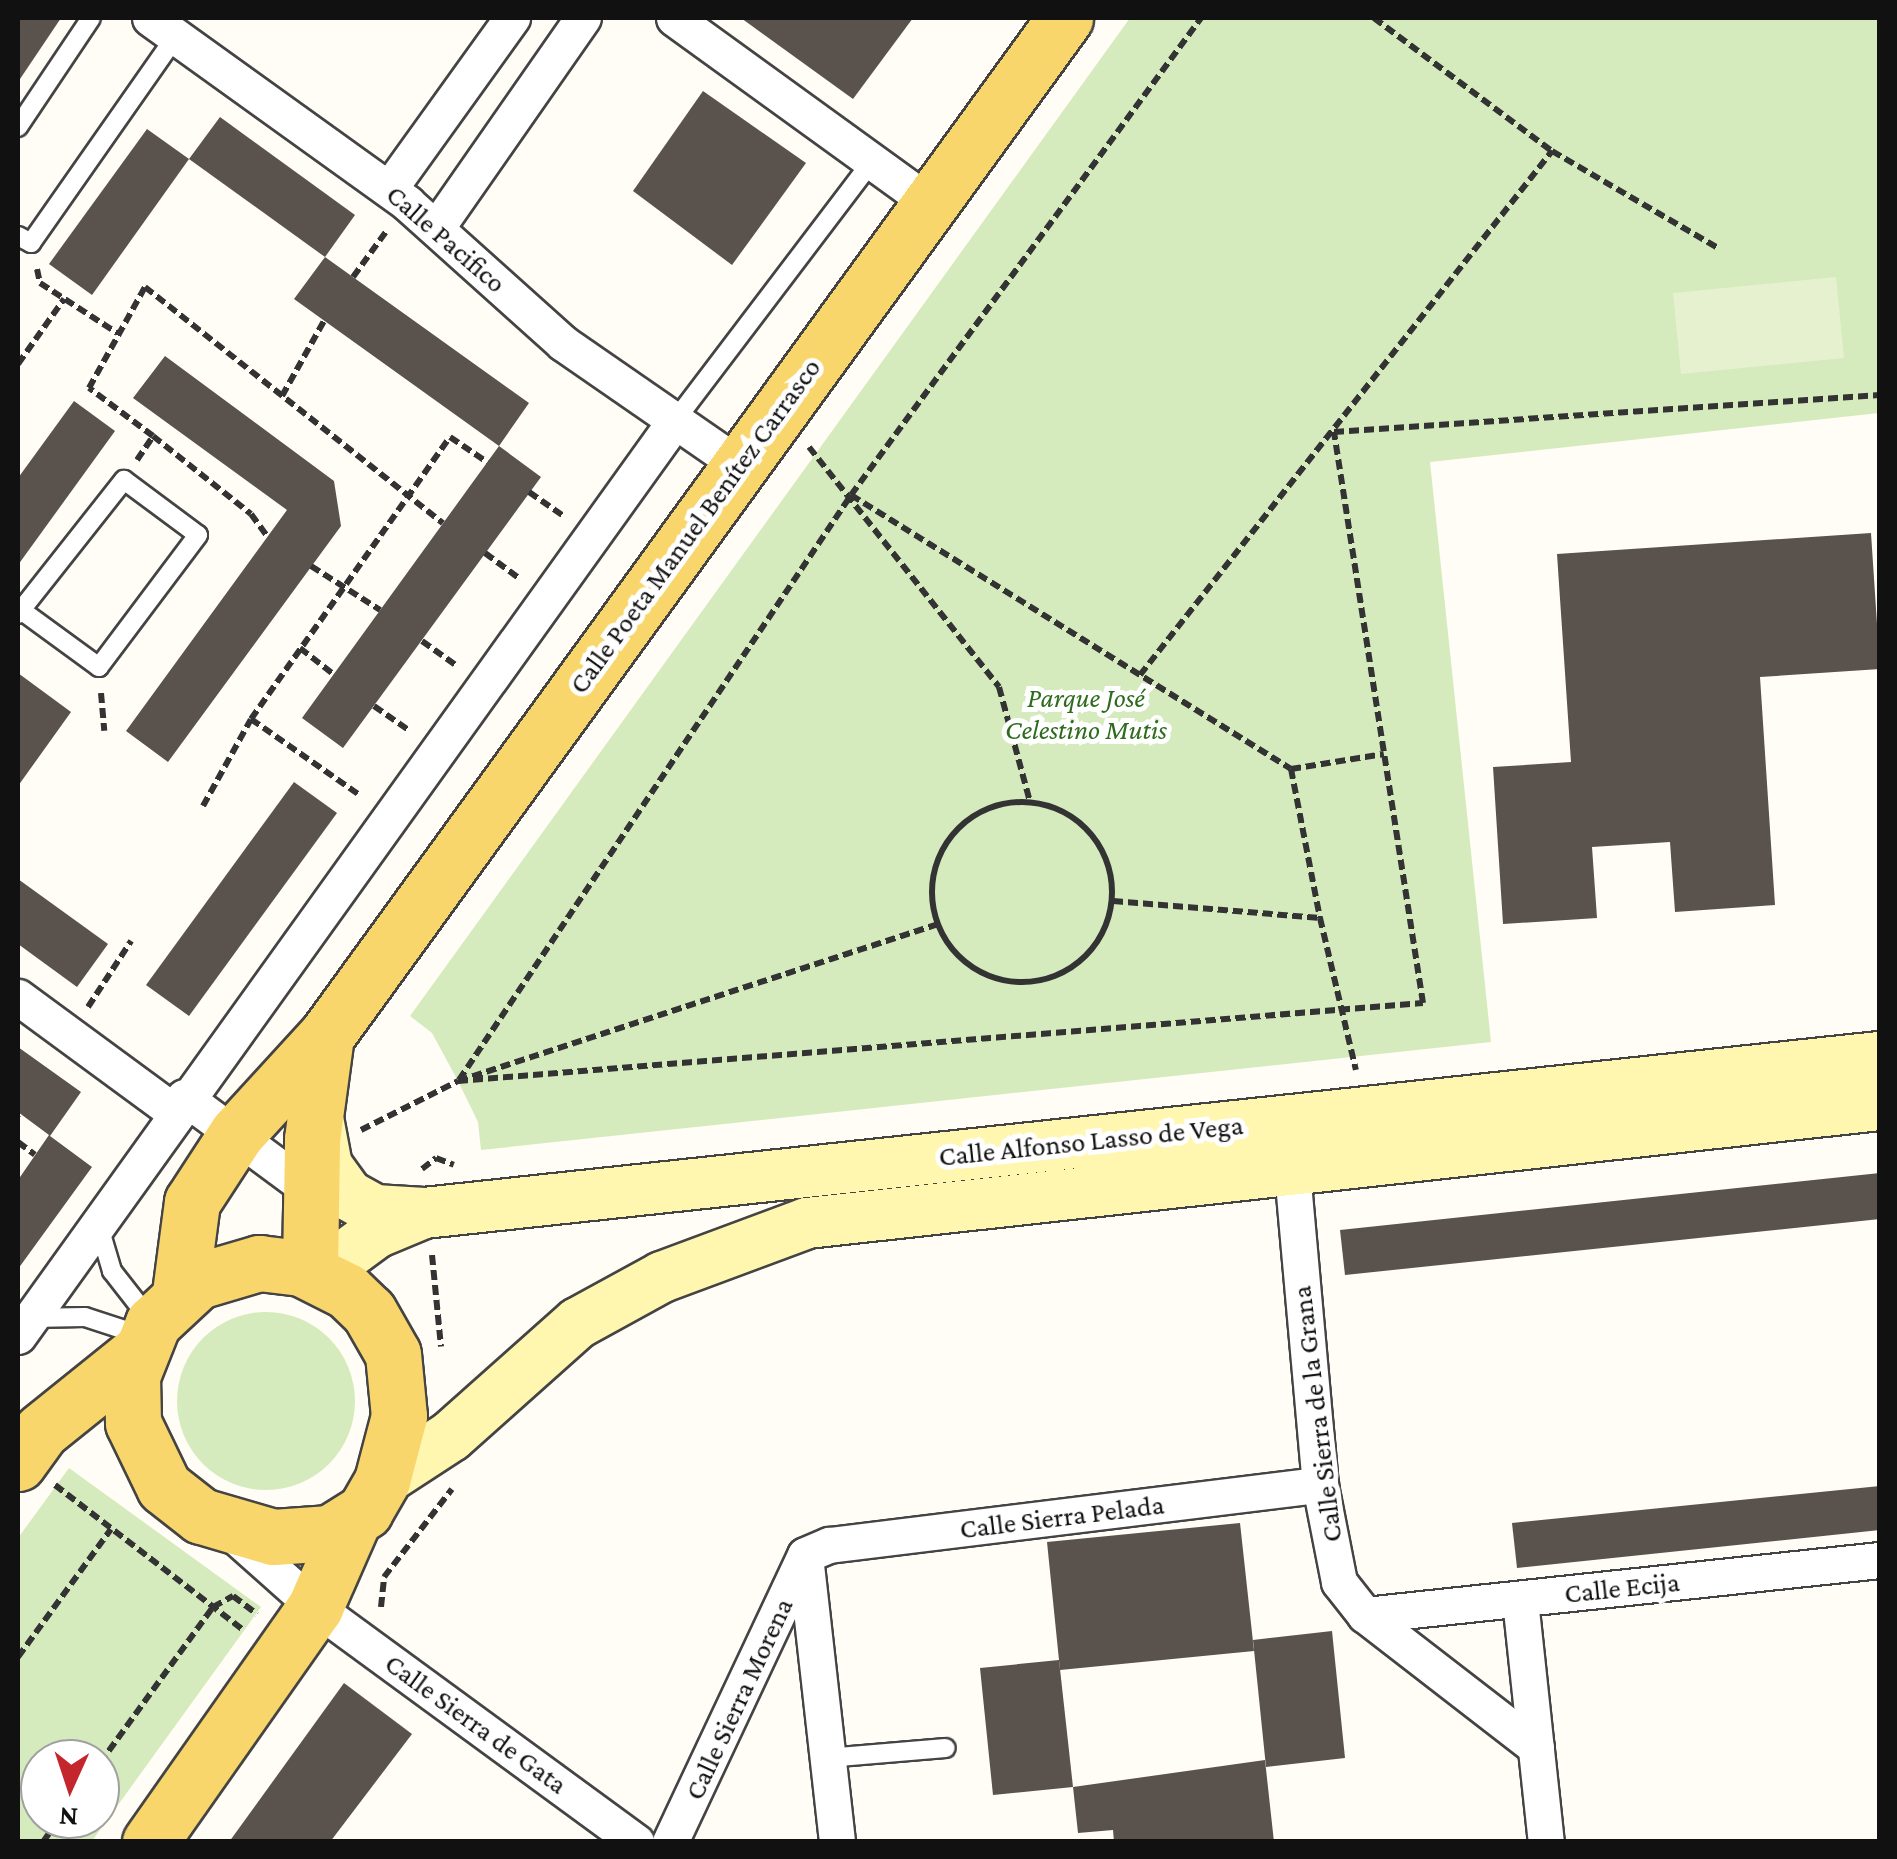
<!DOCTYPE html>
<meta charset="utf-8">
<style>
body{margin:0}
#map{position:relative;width:1897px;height:1859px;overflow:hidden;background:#fffdf5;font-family:"Crimson Pro",serif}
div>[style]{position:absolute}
.green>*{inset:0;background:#d5ebbd}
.round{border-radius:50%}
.pitch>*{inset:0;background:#e6f2cf}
.building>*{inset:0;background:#5a524d}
.path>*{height:6px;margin-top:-3px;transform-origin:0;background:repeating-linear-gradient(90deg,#333 0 10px,transparent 0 15px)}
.path>.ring{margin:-3px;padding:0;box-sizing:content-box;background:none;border:6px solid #333;border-radius:50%}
.roads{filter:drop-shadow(2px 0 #444) drop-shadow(-2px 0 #444) drop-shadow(0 2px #444) drop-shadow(0 -2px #444)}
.lane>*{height:18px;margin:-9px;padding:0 9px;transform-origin:9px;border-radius:9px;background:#fff}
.street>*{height:35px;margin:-17.5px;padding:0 17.5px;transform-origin:17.5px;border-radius:17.5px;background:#fff}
.secondary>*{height:50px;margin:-25px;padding:0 25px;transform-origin:25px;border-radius:25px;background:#fff6b0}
.primary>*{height:55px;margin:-27.5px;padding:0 27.5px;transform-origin:27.5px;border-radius:27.5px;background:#f9d66b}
span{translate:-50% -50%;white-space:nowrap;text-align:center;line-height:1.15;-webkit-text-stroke:10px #fff;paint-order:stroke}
.street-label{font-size:28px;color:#111}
.park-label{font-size:28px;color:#2f6b1f;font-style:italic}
.frame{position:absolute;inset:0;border:20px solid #111;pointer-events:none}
.north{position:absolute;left:20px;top:1739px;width:100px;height:100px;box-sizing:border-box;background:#fff;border:2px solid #a0a0a0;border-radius:50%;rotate:183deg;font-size:28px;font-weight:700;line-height:40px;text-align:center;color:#111}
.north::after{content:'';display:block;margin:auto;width:35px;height:45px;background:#c4262e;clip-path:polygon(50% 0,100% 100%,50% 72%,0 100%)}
</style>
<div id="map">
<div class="green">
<i style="clip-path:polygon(1130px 18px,1879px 18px,1879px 413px,1430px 462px,1491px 1042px,481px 1150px,478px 1122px,458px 1081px,432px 1033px,410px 1016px)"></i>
<i class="round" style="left:177px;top:1312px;width:178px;height:178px"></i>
<i style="clip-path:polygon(evenodd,69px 1468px,261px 1607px,92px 1841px,18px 1841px,18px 1538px,69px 1468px,100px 1759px,100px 1819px,40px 1819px,40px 1759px,100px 1759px)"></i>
</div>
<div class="pitch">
<i style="clip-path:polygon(1836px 277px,1844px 358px,1681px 374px,1673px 293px)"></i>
</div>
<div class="building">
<i style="clip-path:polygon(18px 18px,61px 18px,18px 82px)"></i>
<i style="clip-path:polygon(741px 18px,913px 18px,853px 99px)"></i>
<i style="clip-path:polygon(703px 91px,806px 163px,732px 265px,633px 191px)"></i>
<i style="clip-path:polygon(220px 117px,355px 215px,325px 257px,189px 159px)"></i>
<i style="clip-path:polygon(147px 129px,189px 159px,92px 295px,49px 264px)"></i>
<i style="clip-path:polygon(325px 257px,529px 403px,499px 446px,541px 477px,343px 748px,302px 718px,499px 446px,294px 299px)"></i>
<i style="clip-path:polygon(165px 356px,334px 481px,341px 526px,168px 762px,126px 731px,287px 510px,133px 398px)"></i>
<i style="clip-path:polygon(74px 401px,115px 431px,18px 565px,18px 478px)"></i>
<i style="clip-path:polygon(1871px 533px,1880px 669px,1760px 677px,1775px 905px,1675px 912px,1670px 842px,1592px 847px,1597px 918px,1503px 924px,1493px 767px,1571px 762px,1557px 554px)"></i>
<i style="clip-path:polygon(18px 673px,71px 712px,18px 786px)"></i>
<i style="clip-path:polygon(294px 782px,337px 813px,189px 1016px,146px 985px)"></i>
<i style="clip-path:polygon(18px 879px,108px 944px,77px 987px,18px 944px)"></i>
<i style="clip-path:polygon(18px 1047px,81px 1092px,50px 1136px,92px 1167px,18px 1269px,18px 1180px,49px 1135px,18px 1112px)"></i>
<i style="clip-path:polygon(1880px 1173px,1880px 1219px,1345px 1275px,1340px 1230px)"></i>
<i style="clip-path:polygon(1880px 1486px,1880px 1530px,1517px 1568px,1512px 1523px)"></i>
<i style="clip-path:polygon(1240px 1523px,1254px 1651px,1060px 1670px,1047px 1542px)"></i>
<i style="clip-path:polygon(1332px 1631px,1345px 1758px,1266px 1767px,1253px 1640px)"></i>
<i style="clip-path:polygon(1059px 1660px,1073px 1787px,993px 1795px,980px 1668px)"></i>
<i style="clip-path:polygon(344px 1683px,412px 1734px,330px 1842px,229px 1842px)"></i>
<i style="clip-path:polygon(1265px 1760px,1274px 1842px,1114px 1842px,1113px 1830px,1078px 1833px,1073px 1787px)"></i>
</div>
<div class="path">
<i style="left:1374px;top:18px;width:222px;rotate:36.8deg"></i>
<i style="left:1552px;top:151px;width:192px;rotate:30.3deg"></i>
<i style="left:37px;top:269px;width:14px;rotate:78deg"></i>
<i style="left:40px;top:283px;width:92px;rotate:33deg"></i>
<i style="left:353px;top:277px;width:59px;rotate:-53.9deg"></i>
<i style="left:18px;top:364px;width:80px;rotate:-54.7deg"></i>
<i style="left:282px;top:396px;width:86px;rotate:-60.8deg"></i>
<i style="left:153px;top:436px;width:125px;rotate:38.5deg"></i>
<i style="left:251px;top:514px;width:27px;rotate:54deg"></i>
<i style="left:809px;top:447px;width:306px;rotate:51.6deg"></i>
<i style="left:999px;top:687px;width:119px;rotate:74.9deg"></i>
<i style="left:137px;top:460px;width:29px;rotate:-56deg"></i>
<i style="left:153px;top:436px;width:80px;rotate:-143.1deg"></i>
<i style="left:89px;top:388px;width:115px;rotate:-61deg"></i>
<i style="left:145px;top:287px;width:380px;rotate:38.4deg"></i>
<i style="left:529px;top:492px;width:44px;rotate:34.8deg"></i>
<i style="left:851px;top:495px;width:518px;rotate:31.91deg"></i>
<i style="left:1291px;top:769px;width:94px;rotate:-9.2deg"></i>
<i style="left:485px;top:553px;width:44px;rotate:36.6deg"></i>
<i style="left:311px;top:566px;width:82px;rotate:32.5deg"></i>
<i style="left:422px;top:641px;width:43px;rotate:35.5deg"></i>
<i style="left:300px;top:648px;width:42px;rotate:38.2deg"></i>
<i style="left:1140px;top:675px;width:667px;rotate:-51.82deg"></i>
<i style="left:101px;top:693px;width:38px;rotate:85deg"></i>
<i style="left:374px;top:706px;width:44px;rotate:34.8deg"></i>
<i style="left:251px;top:719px;width:134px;rotate:35deg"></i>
<i style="left:1291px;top:769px;width:152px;rotate:79deg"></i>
<i class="ring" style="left:932px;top:802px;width:174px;height:174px"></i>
<i style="left:203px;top:806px;width:99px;rotate:-61.1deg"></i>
<i style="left:251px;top:719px;width:345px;rotate:-54.8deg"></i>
<i style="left:450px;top:437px;width:45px;rotate:34deg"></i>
<i style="left:1113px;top:901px;width:208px;rotate:4.7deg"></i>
<i style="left:1320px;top:918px;width:156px;rotate:76.7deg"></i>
<i style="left:88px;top:1007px;width:79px;rotate:-56.9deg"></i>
<i style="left:459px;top:1080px;width:704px;rotate:-56.17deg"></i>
<i style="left:851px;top:495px;width:592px;rotate:-53.73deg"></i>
<i style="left:458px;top:1081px;width:968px;rotate:-4.62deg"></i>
<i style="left:1423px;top:1003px;width:578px;rotate:-98.86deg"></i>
<i style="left:1334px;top:432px;width:547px;rotate:-3.88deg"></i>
<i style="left:18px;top:1115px;width:1px;rotate:-45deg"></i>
<i style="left:361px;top:1130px;width:109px;rotate:-26.8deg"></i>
<i style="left:458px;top:1081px;width:505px;rotate:-18.11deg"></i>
<i style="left:18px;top:1142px;width:21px;rotate:37deg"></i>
<i style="left:422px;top:1169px;width:18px;rotate:-38deg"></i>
<i style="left:436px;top:1158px;width:19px;rotate:21deg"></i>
<i style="left:432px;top:1255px;width:92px;rotate:84.4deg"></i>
<i style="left:55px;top:1485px;width:237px;rotate:37.6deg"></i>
<i style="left:381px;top:1607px;width:30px;rotate:-84deg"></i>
<i style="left:384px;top:1577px;width:111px;rotate:-52.3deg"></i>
<i style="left:18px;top:1657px;width:158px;rotate:-54deg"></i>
<i style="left:100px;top:1763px;width:193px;rotate:-54.1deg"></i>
<i style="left:213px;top:1607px;width:23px;rotate:-29deg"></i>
<i style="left:233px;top:1596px;width:30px;rotate:37deg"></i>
<i style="left:43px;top:1842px;width:28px;rotate:-55deg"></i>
</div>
<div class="roads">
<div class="lane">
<i style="left:18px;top:127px;width:131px;rotate:-56.2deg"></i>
<i style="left:18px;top:236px;width:15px;rotate:28deg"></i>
<i style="left:31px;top:243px;width:253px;rotate:-55deg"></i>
<i style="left:674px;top:422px;width:326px;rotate:-52.8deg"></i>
<i style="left:18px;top:614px;width:171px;rotate:-51.7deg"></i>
<i style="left:124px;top:480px;width:92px;rotate:36.6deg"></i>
<i style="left:198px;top:535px;width:165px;rotate:126.9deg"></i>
<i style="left:99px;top:667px;width:92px;rotate:-143.9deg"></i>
<i style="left:99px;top:1227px;width:46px;rotate:73.5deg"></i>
<i style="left:112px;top:1271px;width:63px;rotate:52deg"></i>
<i style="left:30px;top:1318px;width:55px;rotate:-1deg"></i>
<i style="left:85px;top:1317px;width:58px;rotate:18.1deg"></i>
<i style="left:827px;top:1758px;width:119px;rotate:-4.8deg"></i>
</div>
<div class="street">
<i style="left:150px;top:18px;width:317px;rotate:35.7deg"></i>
<i style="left:407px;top:203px;width:210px;rotate:41.9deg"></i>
<i style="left:563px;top:343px;width:213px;rotate:34.7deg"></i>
<i style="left:674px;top:18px;width:317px;rotate:35.9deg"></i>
<i style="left:389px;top:189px;width:211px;rotate:-54.3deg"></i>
<i style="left:437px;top:227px;width:255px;rotate:-55.1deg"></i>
<i style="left:18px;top:997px;width:192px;rotate:36.3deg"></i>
<i style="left:184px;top:1097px;width:158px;rotate:36.5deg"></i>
<i style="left:1290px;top:1149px;width:337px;rotate:84.9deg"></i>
<i style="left:1320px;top:1485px;width:99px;rotate:78.9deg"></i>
<i style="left:1339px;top:1582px;width:42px;rotate:51.8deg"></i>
<i style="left:1365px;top:1615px;width:216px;rotate:37.7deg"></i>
<i style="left:18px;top:1336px;width:1125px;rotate:-54.33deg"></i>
<i style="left:232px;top:1533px;width:111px;rotate:41.7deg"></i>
<i style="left:315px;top:1607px;width:398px;rotate:36.2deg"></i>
<i style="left:805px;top:1555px;width:26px;rotate:-23deg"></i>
<i style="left:829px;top:1545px;width:495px;rotate:-7deg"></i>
<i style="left:805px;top:1556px;width:288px;rotate:83.6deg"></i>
<i style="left:1520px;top:1600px;width:243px;rotate:83.9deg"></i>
<i style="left:1365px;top:1615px;width:518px;rotate:-6.1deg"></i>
<i style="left:670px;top:1842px;width:317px;rotate:-64.8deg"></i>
</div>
<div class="secondary">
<i style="left:318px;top:1118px;width:49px;rotate:79.4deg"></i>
<i style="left:327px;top:1166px;width:36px;rotate:54deg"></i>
<i style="left:348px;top:1195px;width:31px;rotate:29deg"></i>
<i style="left:375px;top:1210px;width:49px;rotate:3.5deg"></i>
<i style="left:319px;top:1275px;width:71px;rotate:-36.4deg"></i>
<i style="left:376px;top:1233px;width:52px;rotate:-22.6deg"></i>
<i style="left:424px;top:1213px;width:1464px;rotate:-6.12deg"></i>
<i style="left:382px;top:1481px;width:82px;rotate:-33.1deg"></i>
<i style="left:451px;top:1436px;width:170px;rotate:-41.7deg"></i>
<i style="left:578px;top:1323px;width:96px;rotate:-28.7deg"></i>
<i style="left:662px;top:1277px;width:155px;rotate:-20.4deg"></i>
<i style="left:807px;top:1223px;width:1079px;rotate:-6.28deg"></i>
</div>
<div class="primary">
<i style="left:259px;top:1263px;width:42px;rotate:6.8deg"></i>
<i style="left:301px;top:1268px;width:51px;rotate:26.6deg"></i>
<i style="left:347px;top:1291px;width:30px;rotate:44deg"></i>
<i style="left:369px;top:1312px;width:48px;rotate:60.3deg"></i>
<i style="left:393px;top:1354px;width:62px;rotate:84.5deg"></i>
<i style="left:399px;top:1416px;width:67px;rotate:104.7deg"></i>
<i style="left:382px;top:1481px;width:34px;rotate:120deg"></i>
<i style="left:365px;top:1511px;width:41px;rotate:147.8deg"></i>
<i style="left:330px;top:1533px;width:57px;rotate:176deg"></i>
<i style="left:273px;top:1537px;width:75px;rotate:-163.7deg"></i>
<i style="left:201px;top:1516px;width:47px;rotate:-141.9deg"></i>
<i style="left:164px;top:1487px;width:71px;rotate:-115.8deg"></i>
<i style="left:133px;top:1423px;width:47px;rotate:-91.2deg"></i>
<i style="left:132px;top:1376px;width:57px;rotate:-68.4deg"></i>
<i style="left:153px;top:1323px;width:62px;rotate:-43deg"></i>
<i style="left:198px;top:1281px;width:64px;rotate:-16.4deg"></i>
<i style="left:310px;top:1271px;width:132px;rotate:-89.1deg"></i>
<i style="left:312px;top:1139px;width:104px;rotate:-82.3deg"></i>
<i style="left:180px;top:1293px;width:92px;rotate:-82.5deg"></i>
<i style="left:192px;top:1202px;width:82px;rotate:-56.9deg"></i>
<i style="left:237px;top:1133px;width:132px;rotate:-47.5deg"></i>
<i style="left:326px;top:1036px;width:1258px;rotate:-54.02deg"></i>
<i style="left:18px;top:1463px;width:39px;rotate:-54deg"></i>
<i style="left:41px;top:1431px;width:124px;rotate:-38.8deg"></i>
<i style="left:150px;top:1842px;width:287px;rotate:-54.9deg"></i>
<i style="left:315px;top:1607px;width:90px;rotate:-66.3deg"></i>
</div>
</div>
<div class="street-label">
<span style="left:446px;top:239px;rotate:41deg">Calle Pacifico</span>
<span style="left:695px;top:526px;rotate:-54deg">Calle Poeta Manuel Benítez Carrasco</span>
<span style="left:1091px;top:1141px;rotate:-6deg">Calle Alfonso Lasso de Vega</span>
<span style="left:1317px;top:1414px;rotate:-97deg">Calle Sierra de la Grana</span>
<span style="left:1062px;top:1517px;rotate:-7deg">Calle Sierra Pelada</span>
<span style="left:1622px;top:1588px;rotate:-6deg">Calle Ecija</span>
<span style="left:739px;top:1699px;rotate:-65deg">Calle Sierra Morena</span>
<span style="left:476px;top:1724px;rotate:36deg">Calle Sierra de Gata</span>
</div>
<div class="park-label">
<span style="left:1086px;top:714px">Parque José<br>Celestino Mutis</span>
</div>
<div class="frame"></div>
<div class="north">N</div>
</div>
